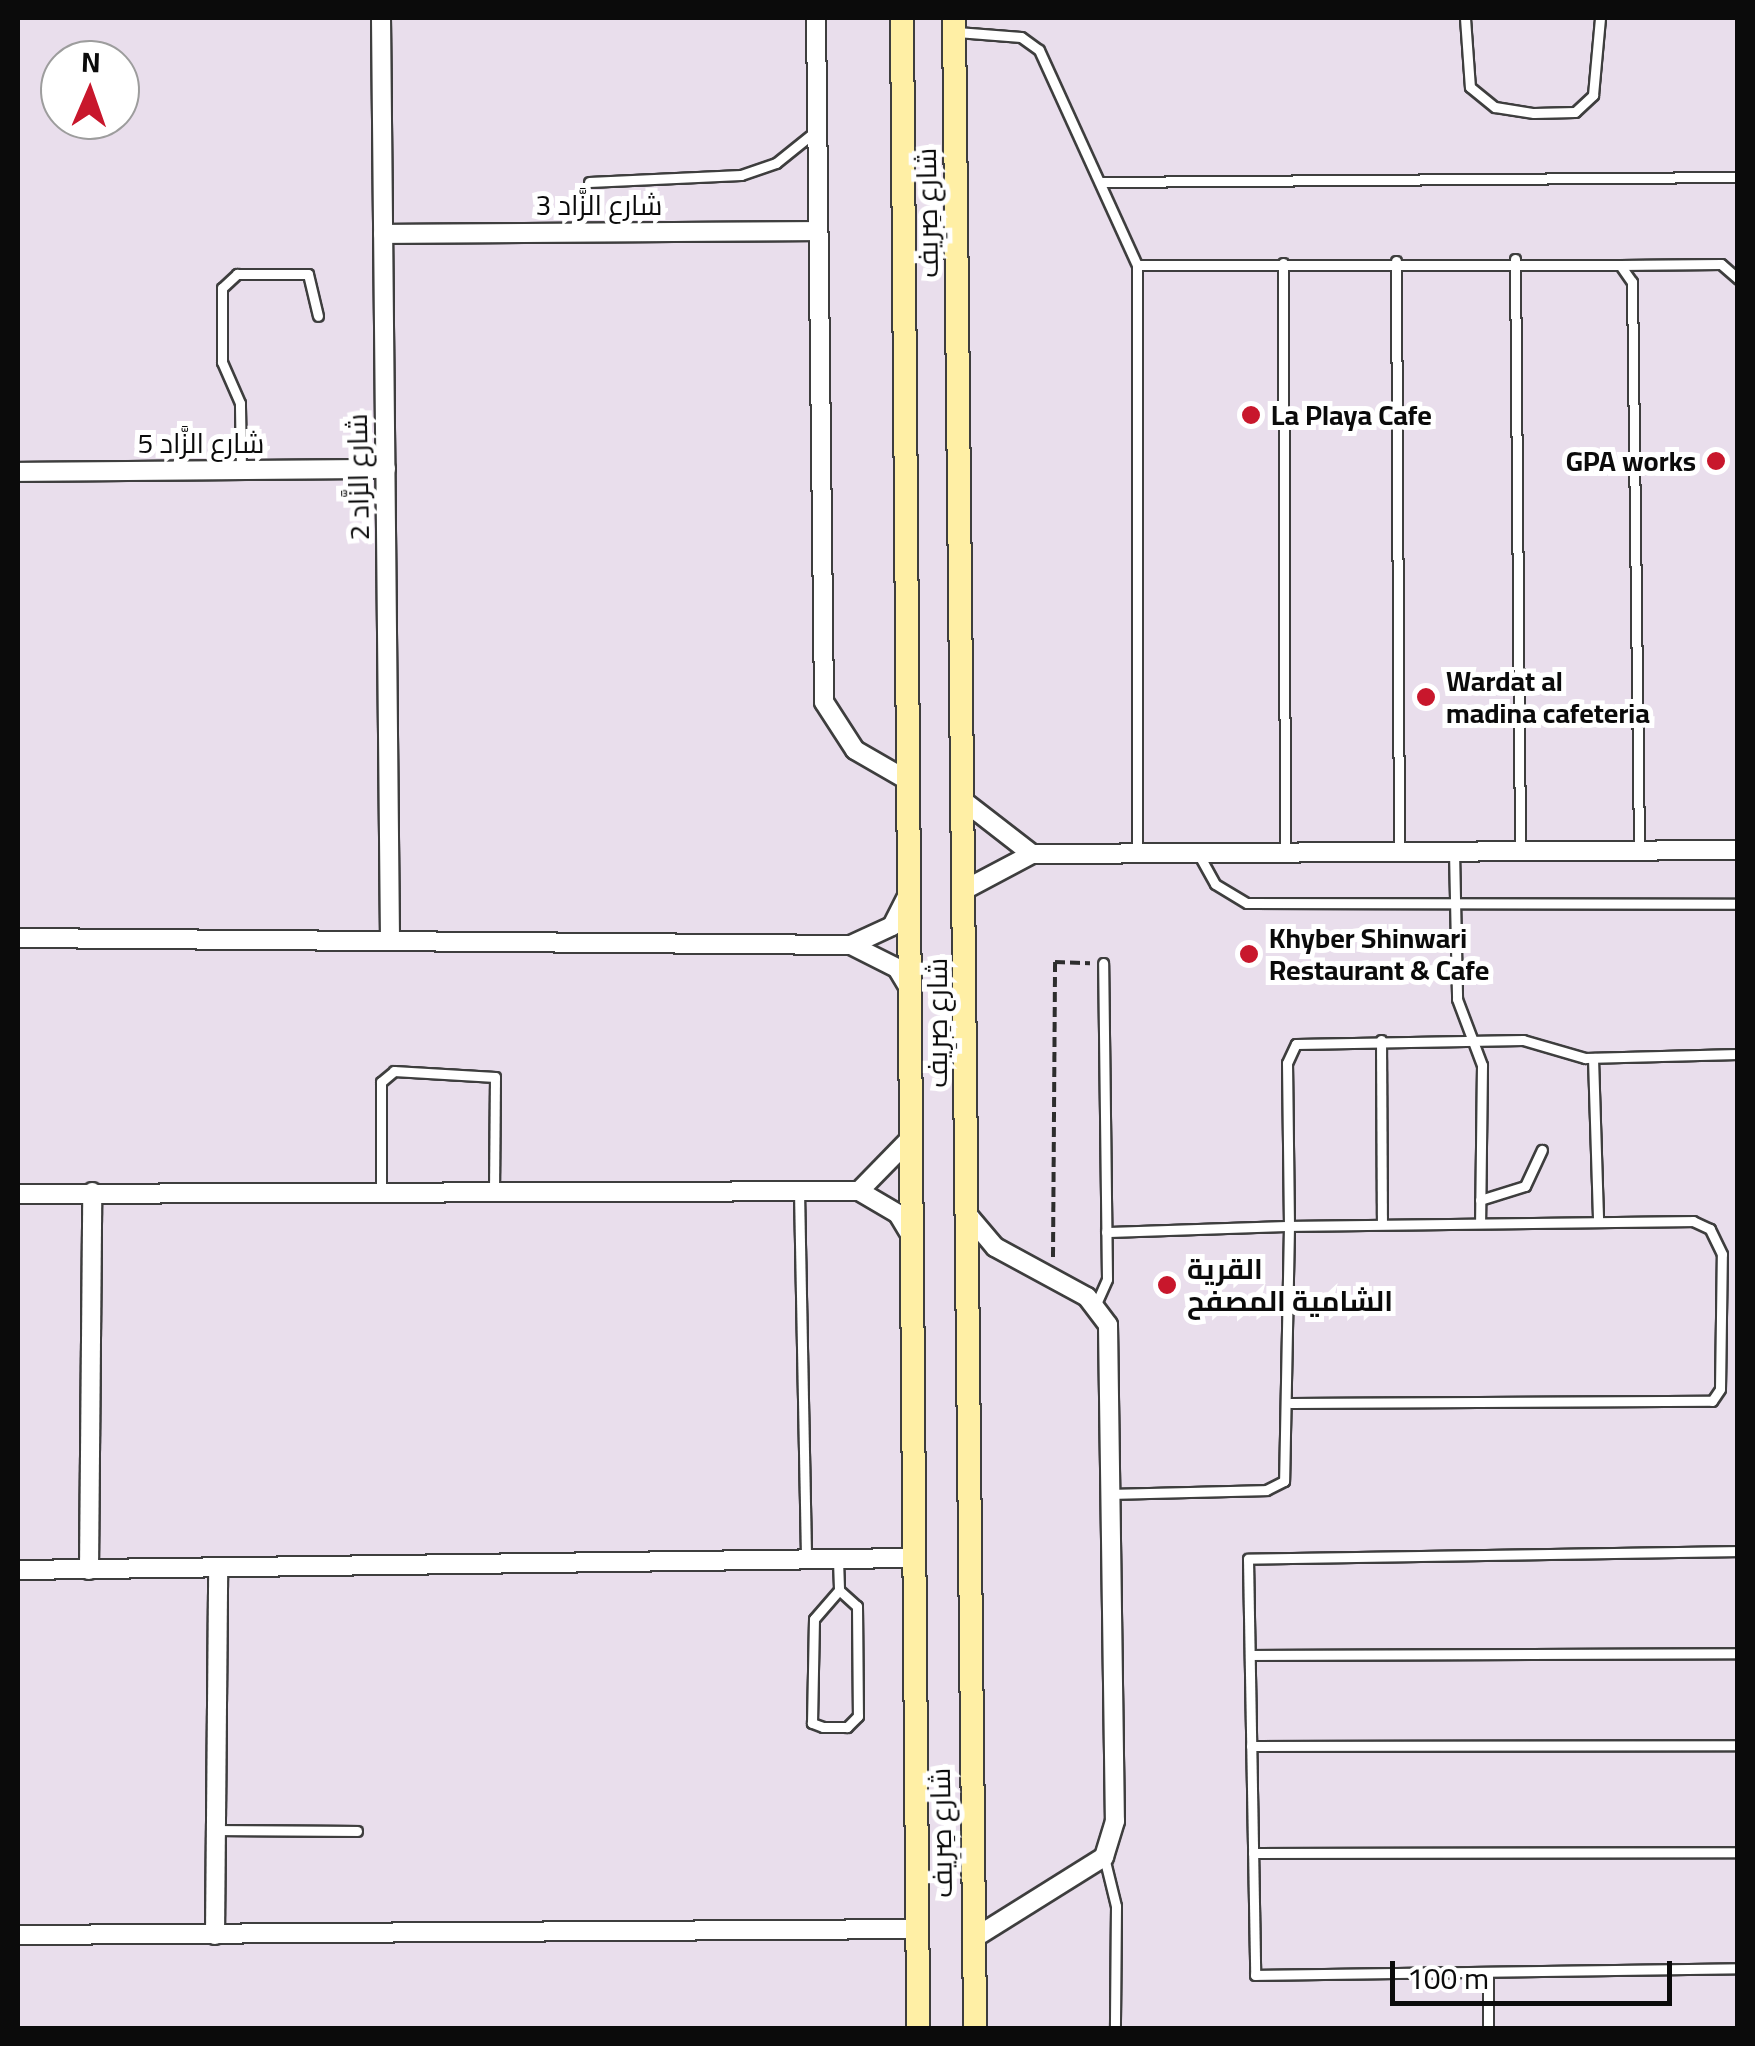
<!DOCTYPE html>
<meta charset="utf-8">
<style>
body{margin:0}
#map{position:relative;width:1755px;height:2046px;overflow:hidden;background:#fff9ea;font-family:Georgia,Cairo,serif}
div>[style]{position:absolute}
.industrial>*{inset:0;background:#e9deec}
.path>*{height:4px;margin-top:-2px;transform-origin:0;background:repeating-linear-gradient(90deg,#2d2d2d 0 10px,transparent 0 15px)}
.roads{filter:drop-shadow(2px 0 #3e3e3e) drop-shadow(-2px 0 #3e3e3e) drop-shadow(0 2px #3e3e3e) drop-shadow(0 -2px #3e3e3e)}
.lane>*{height:9px;margin:-4.5px;padding:0 4.5px;transform-origin:4.5px;border-radius:4.5px;background:#fff}
.street>*{height:18px;margin:-9px;padding:0 9px;transform-origin:9px;border-radius:9px;background:#fff}
.secondary>*{height:22px;margin:-11px;padding:0 11px;transform-origin:11px;border-radius:11px;background:#ffefa5}
.dots>*{width:28px;height:28px;translate:-50% -50%;box-sizing:border-box;border:5px solid #fff;border-radius:50%}
span{translate:-50% -50%;white-space:nowrap;text-align:center;line-height:1.15;-webkit-text-stroke:10px #fff;paint-order:stroke}
.street-label{font-size:28px;color:#0b0b0b}
.poi-label{font-size:28px;color:#0b0b0b;font-weight:700}
.left{translate:0 -50%;text-align:left}
.right{translate:-100% -50%;text-align:right}
.frame{position:absolute;inset:0;border:20px solid #0b0b0b;pointer-events:none}
.north{position:absolute;left:40px;top:40px;width:100px;height:100px;box-sizing:border-box;background:#fff;border:2px solid #9d9d9d;border-radius:50%;rotate:2deg;font-size:28px;font-weight:700;line-height:40px;text-align:center;color:#0b0b0b}
.north::after{content:'';display:block;margin:auto;width:35px;height:45px;background:#c8172c;clip-path:polygon(50% 0,100% 100%,50% 72%,0 100%)}
.scale{position:absolute;left:1390px;top:1961px;width:282px;height:45px;box-sizing:border-box;border:5px solid #0b0b0b;border-top:0;padding-left:12px;font-size:30px;line-height:35px;white-space:nowrap;color:#0b0b0b;-webkit-text-stroke:8px #fff;paint-order:stroke}
</style>
<div id="map">
<div class="industrial">
<i style="clip-path:polygon(evenodd,18px 18px,1737px 18px,1737px 2028px,18px 2028px,18px 18px,60px 60px,120px 60px,120px 120px,60px 120px,60px 60px)"></i>
</div>
<div class="path">
<i style="left:1053px;top:1257px;width:295px;rotate:-89.6deg"></i>
<i style="left:1055px;top:962px;width:35px;rotate:2deg"></i>
</div>
<div class="roads">
<div class="lane">
<i style="left:1465px;top:18px;width:69px;rotate:85.9deg"></i>
<i style="left:1470px;top:87px;width:32px;rotate:39deg"></i>
<i style="left:1495px;top:107px;width:39px;rotate:9deg"></i>
<i style="left:1534px;top:113px;width:41px;rotate:-1.4deg"></i>
<i style="left:1575px;top:112px;width:25px;rotate:-43deg"></i>
<i style="left:1593px;top:95px;width:77px;rotate:-84.8deg"></i>
<i style="left:957px;top:32px;width:64px;rotate:4.5deg"></i>
<i style="left:1021px;top:37px;width:22px;rotate:36deg"></i>
<i style="left:1039px;top:50px;width:236px;rotate:65.5deg"></i>
<i style="left:1137px;top:265px;width:588px;rotate:90deg"></i>
<i style="left:589px;top:182px;width:152px;rotate:-2.6deg"></i>
<i style="left:741px;top:175px;width:37px;rotate:-19deg"></i>
<i style="left:776px;top:163px;width:51px;rotate:-38.7deg"></i>
<i style="left:1102px;top:182px;width:636px;rotate:-0.45deg"></i>
<i style="left:1515px;top:259px;width:589px;rotate:89.51deg"></i>
<i style="left:1396px;top:261px;width:588px;rotate:89.71deg"></i>
<i style="left:1283px;top:263px;width:588px;rotate:89.81deg"></i>
<i style="left:1137px;top:265px;width:483px"></i>
<i style="left:1620px;top:265px;width:21px;rotate:55deg"></i>
<i style="left:1632px;top:282px;width:567px;rotate:89.29deg"></i>
<i style="left:1620px;top:265px;width:101px;rotate:-0.6deg"></i>
<i style="left:1721px;top:264px;width:23px;rotate:41deg"></i>
<i style="left:241px;top:470px;width:67px;rotate:-90.9deg"></i>
<i style="left:240px;top:403px;width:45px;rotate:-113.7deg"></i>
<i style="left:222px;top:362px;width:74px;rotate:-90deg"></i>
<i style="left:222px;top:288px;width:21px;rotate:-43deg"></i>
<i style="left:237px;top:274px;width:71px"></i>
<i style="left:308px;top:274px;width:43px;rotate:76.6deg"></i>
<i style="left:1454px;top:851px;width:148px;rotate:88.8deg"></i>
<i style="left:1457px;top:999px;width:71px;rotate:69.3deg"></i>
<i style="left:1482px;top:1065px;width:157px;rotate:90.7deg"></i>
<i style="left:1199px;top:855px;width:33px;rotate:61deg"></i>
<i style="left:1215px;top:884px;width:37px;rotate:31deg"></i>
<i style="left:1247px;top:903px;width:491px;rotate:0.1deg"></i>
<i style="left:1381px;top:1040px;width:183px;rotate:89.7deg"></i>
<i style="left:1593px;top:1058px;width:163px;rotate:88.2deg"></i>
<i style="left:799px;top:1191px;width:367px;rotate:88.9deg"></i>
<i style="left:381px;top:1192px;width:110px;rotate:-90deg"></i>
<i style="left:381px;top:1082px;width:17px;rotate:-40deg"></i>
<i style="left:394px;top:1071px;width:101px;rotate:3.4deg"></i>
<i style="left:495px;top:1077px;width:114px;rotate:90.5deg"></i>
<i style="left:1480px;top:1200px;width:47px;rotate:-17.3deg"></i>
<i style="left:1525px;top:1186px;width:40px;rotate:-65deg"></i>
<i style="left:1106px;top:1232px;width:183px;rotate:-1.9deg"></i>
<i style="left:1289px;top:1226px;width:255px;rotate:91.1deg"></i>
<i style="left:1284px;top:1481px;width:20px;rotate:153deg"></i>
<i style="left:1266px;top:1490px;width:153px;rotate:178.5deg"></i>
<i style="left:1096px;top:1304px;width:27px;rotate:-66deg"></i>
<i style="left:1107px;top:1279px;width:316px;rotate:-90.7deg"></i>
<i style="left:1291px;top:1403px;width:421px;rotate:-0.3deg"></i>
<i style="left:1712px;top:1401px;width:14px;rotate:-56deg"></i>
<i style="left:1720px;top:1389px;width:135px;rotate:-89.2deg"></i>
<i style="left:1722px;top:1254px;width:28px;rotate:-116deg"></i>
<i style="left:1710px;top:1229px;width:19px;rotate:-155deg"></i>
<i style="left:1693px;top:1221px;width:404px;rotate:179.3deg"></i>
<i style="left:1289px;top:1226px;width:163px;rotate:-90.7deg"></i>
<i style="left:1287px;top:1063px;width:21px;rotate:-65deg"></i>
<i style="left:1296px;top:1044px;width:227px;rotate:-1deg"></i>
<i style="left:1523px;top:1040px;width:65px;rotate:16.2deg"></i>
<i style="left:1585px;top:1058px;width:153px;rotate:-1.5deg"></i>
<i style="left:1738px;top:1551px;width:490px;rotate:179.1deg"></i>
<i style="left:1248px;top:1559px;width:416px;rotate:89deg"></i>
<i style="left:1255px;top:1975px;width:483px;rotate:-0.8deg"></i>
<i style="left:838px;top:1560px;width:30px;rotate:88deg"></i>
<i style="left:839px;top:1590px;width:24px;rotate:42deg"></i>
<i style="left:857px;top:1606px;width:110px;rotate:89.5deg"></i>
<i style="left:858px;top:1716px;width:16px;rotate:135deg"></i>
<i style="left:847px;top:1727px;width:24px;rotate:180deg"></i>
<i style="left:823px;top:1727px;width:12px;rotate:-160deg"></i>
<i style="left:812px;top:1723px;width:104px;rotate:-88.9deg"></i>
<i style="left:814px;top:1619px;width:38px;rotate:-49deg"></i>
<i style="left:1250px;top:1655px;width:488px;rotate:-0.2deg"></i>
<i style="left:1251px;top:1746px;width:487px;rotate:-0.1deg"></i>
<i style="left:216px;top:1830px;width:141px;rotate:0.4deg"></i>
<i style="left:1253px;top:1853px;width:485px;rotate:-0.1deg"></i>
<i style="left:1104px;top:1857px;width:50px;rotate:76.2deg"></i>
<i style="left:1116px;top:1906px;width:122px;rotate:90.5deg"></i>
<i style="left:1488px;top:2028px;width:56px;rotate:-90deg"></i>
</div>
<div class="street">
<i style="left:381px;top:18px;width:919px;rotate:89.44deg"></i>
<i style="left:816px;top:18px;width:684px;rotate:89.33deg"></i>
<i style="left:824px;top:702px;width:57px;rotate:57.1deg"></i>
<i style="left:855px;top:750px;width:60px;rotate:30deg"></i>
<i style="left:383px;top:234px;width:432px;rotate:-0.4deg"></i>
<i style="left:18px;top:472px;width:368px;rotate:-0.5deg"></i>
<i style="left:965px;top:802px;width:85px;rotate:37.8deg"></i>
<i style="left:966px;top:889px;width:75px;rotate:-27.9deg"></i>
<i style="left:1032px;top:854px;width:706px;rotate:-0.32deg"></i>
<i style="left:18px;top:938px;width:833px;rotate:0.48deg"></i>
<i style="left:851px;top:945px;width:45px;rotate:-24.9deg"></i>
<i style="left:892px;top:926px;width:36px;rotate:-63deg"></i>
<i style="left:851px;top:945px;width:51px;rotate:26.6deg"></i>
<i style="left:897px;top:968px;width:21px;rotate:59deg"></i>
<i style="left:859px;top:1191px;width:73px;rotate:-45.6deg"></i>
<i style="left:18px;top:1194px;width:841px;rotate:-0.2deg"></i>
<i style="left:859px;top:1191px;width:45px;rotate:30.5deg"></i>
<i style="left:898px;top:1214px;width:26px;rotate:59deg"></i>
<i style="left:968px;top:1215px;width:42px;rotate:49.8deg"></i>
<i style="left:995px;top:1247px;width:105px;rotate:28.5deg"></i>
<i style="left:1087px;top:1297px;width:35px;rotate:53deg"></i>
<i style="left:1108px;top:1325px;width:496px;rotate:89.2deg"></i>
<i style="left:1115px;top:1821px;width:38px;rotate:107deg"></i>
<i style="left:1104px;top:1857px;width:155px;rotate:148deg"></i>
<i style="left:18px;top:1570px;width:896px;rotate:-0.77deg"></i>
<i style="left:89px;top:1570px;width:378px;rotate:-89.5deg"></i>
<i style="left:18px;top:1935px;width:900px;rotate:-0.38deg"></i>
<i style="left:215px;top:1935px;width:366px;rotate:-89.5deg"></i>
</div>
<div class="secondary">
<i style="left:902px;top:18px;width:2010px;rotate:89.54deg"></i>
<i style="left:954px;top:18px;width:2010px;rotate:89.4deg"></i>
</div>
</div>
<div class="dots">
<i style="left:1251px;top:415px;background:#c8172c"></i>
<i style="left:1716px;top:461px;background:#c8172c"></i>
<i style="left:1426px;top:697px;background:#c8172c"></i>
<i style="left:1249px;top:954px;background:#c8172c"></i>
<i style="left:1167px;top:1285px;background:#c8172c"></i>
</div>
<div class="street-label">
<span style="left:599px;top:205px">شارع الزَّاد 3</span>
<span style="left:927px;top:213px;rotate:-91deg">شارع صِرِيف</span>
<span style="left:201px;top:443px">شارع الزَّاد 5</span>
<span style="left:358px;top:477px;rotate:-91deg">شارع الزَّاد 2</span>
<span style="left:937px;top:1023px;rotate:-90deg">شارع صِرِيف</span>
<span style="left:941px;top:1833px;rotate:-91deg">شارع صِرِيف</span>
</div>
<div class="poi-label">
<span class="left" style="left:1271px;top:415px">La Playa Cafe</span>
<span class="right" style="left:1696px;top:461px">GPA works</span>
<span class="left" style="left:1446px;top:697px">Wardat al<br>madina cafeteria</span>
<span class="left" style="left:1269px;top:954px">Khyber Shinwari<br>Restaurant &amp; Cafe</span>
<span class="left" style="left:1187px;top:1285px">القرية<br>الشامية المصفح</span>
</div>
<div class="frame"></div>
<div class="north">N</div>
<div class="scale">100 m</div>
</div>
